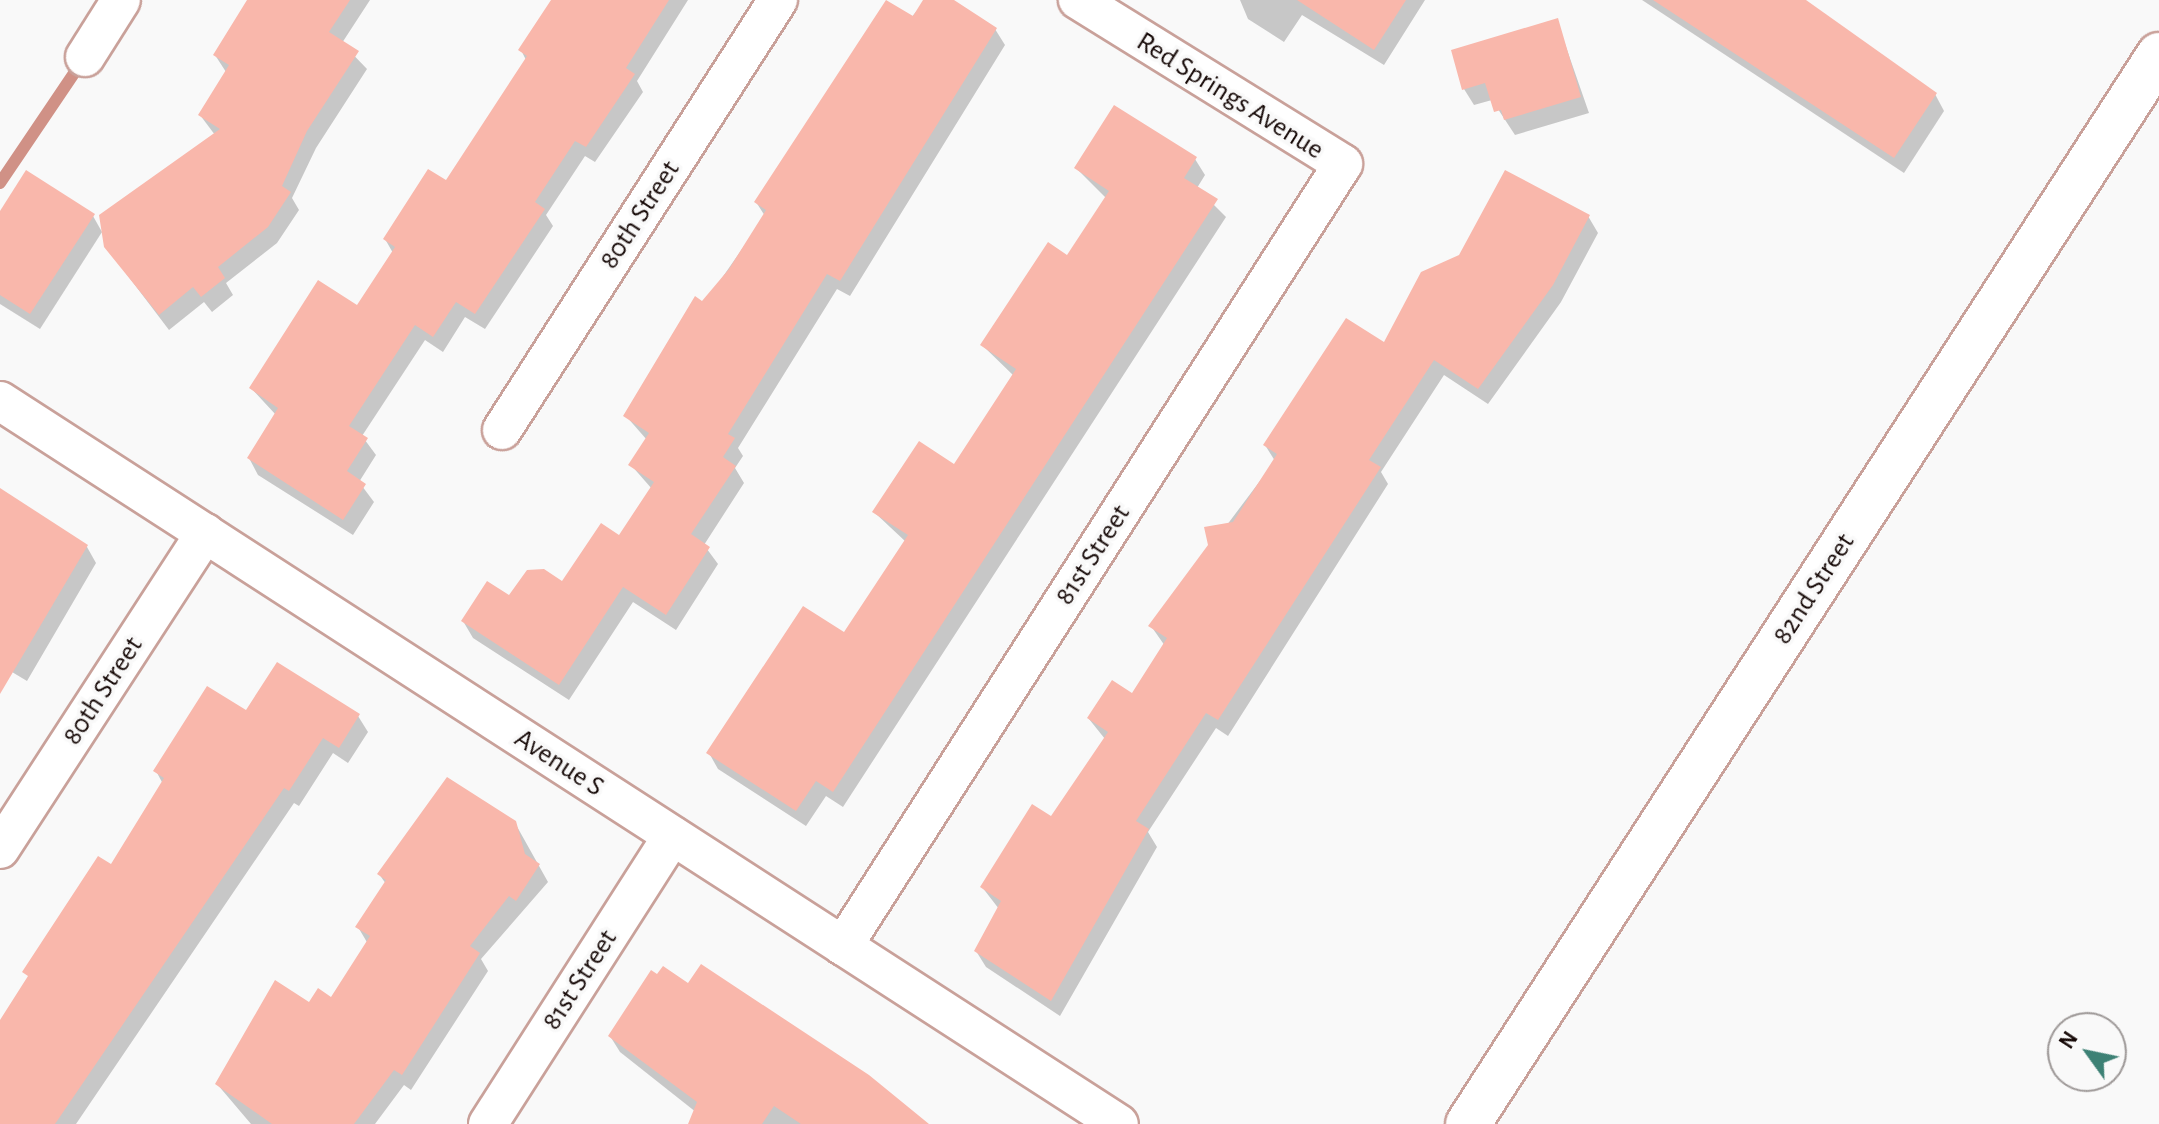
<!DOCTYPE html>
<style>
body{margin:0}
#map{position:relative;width:2159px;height:1124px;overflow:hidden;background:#f9f9f9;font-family:"Alegreya Sans",sans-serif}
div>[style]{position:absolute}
.shadow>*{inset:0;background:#0003}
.stream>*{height:12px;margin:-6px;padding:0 6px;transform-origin:6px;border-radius:6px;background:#d09186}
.building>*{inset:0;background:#f9b7ab}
.roads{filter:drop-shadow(2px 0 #c9a19a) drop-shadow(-2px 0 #c9a19a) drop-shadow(0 2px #c9a19a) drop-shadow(0 -2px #c9a19a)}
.street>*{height:38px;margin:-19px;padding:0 19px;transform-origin:19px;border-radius:19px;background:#fff}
.secondary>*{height:44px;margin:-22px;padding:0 22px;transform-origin:22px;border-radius:22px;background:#fff}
span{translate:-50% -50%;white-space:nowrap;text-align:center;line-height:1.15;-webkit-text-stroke:7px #f9f9f9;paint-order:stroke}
.street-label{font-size:28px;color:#150806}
.north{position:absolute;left:2047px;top:1012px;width:80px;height:80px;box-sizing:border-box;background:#f9f9f9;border:2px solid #9e9998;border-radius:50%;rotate:303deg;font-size:22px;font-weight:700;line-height:32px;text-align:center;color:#150806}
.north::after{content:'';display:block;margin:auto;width:28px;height:36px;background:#3d8175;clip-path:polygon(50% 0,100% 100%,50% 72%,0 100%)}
</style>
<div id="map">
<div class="shadow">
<i style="clip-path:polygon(261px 0,370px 0,342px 43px,367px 69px,316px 148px,292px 198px,299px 210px,277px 243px,226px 283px,233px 295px,212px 312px,204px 302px,169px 330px,106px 247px,215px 135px,200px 115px,226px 72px,215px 55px)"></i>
<i style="clip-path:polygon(554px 0,688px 0,637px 81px,643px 92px,595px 162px,585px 156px,546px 215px,553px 226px,485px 329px,465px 317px,443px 352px,425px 340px,362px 436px,376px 455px,359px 482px,374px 502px,353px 535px,258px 475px,249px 458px,276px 415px,251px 388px,358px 308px,393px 253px,385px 239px,447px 183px,526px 60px,521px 50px)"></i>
<i style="clip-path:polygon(926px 0,951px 0,995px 29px,1005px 45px,850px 296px,837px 289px,738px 448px,743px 456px,735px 468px,744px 483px,704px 545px,718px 564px,676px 630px,633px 602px,569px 700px,473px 638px,463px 621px,509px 597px,563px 584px,620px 538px,652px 489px,631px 465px,647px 440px,626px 416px,765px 216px,756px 202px)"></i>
<i style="clip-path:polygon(1240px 0,1425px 0,1384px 65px,1302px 15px,1284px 42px,1248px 19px)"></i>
<i style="clip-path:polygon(1642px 0,1800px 0,1935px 94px,1944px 111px,1904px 173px)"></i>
<i style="clip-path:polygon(1557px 21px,1589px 113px,1515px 135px,1492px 100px,1474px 105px,1464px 89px)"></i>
<i style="clip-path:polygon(1195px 159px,1205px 175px,1197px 188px,1226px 217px,843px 807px,826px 796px,806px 826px,718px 769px,709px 753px,845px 635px,906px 542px,874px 512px,954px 466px,1014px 376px,982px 345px,1067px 258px,1106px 198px,1076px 168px)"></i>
<i style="clip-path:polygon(0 215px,93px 216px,102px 232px,40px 329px,0 304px)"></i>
<i style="clip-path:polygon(1588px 216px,1598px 233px,1561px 302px,1488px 404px,1444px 375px,1381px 472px,1388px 484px,1228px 736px,1216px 728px,1148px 832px,1157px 847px,1060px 1016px,986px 967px,976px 951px,999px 909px,982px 887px,1051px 819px,1105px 739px,1089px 719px,1132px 696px,1165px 646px,1151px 626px,1275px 461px,1265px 445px,1385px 345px)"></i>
<i style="clip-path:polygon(0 491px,87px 547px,96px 563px,27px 681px,7px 669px,0 680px)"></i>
<i style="clip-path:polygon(247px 713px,358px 716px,368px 732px,348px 763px,333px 753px,299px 806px,294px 803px,76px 1124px,0 1124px,0 1023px,111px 867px,163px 784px,156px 771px)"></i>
<i style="clip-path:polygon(515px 823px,548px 882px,481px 959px,488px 971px,411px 1090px,404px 1085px,375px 1124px,251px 1124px,217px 1084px,275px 982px,310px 1005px,332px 1000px,368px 944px,358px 927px,386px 884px,379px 874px)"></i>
<i style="clip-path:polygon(610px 1036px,928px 1124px,711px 1124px,620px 1052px)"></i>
</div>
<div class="stream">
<i style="left:0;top:183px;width:148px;rotate:-56deg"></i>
</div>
<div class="building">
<i style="clip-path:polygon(247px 0,350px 0,329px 32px,359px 51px,307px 131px,282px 186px,291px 192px,268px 227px,218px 267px,225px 278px,201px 297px,193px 287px,159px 315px,104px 247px,99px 215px,220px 129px,198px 115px,229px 65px,213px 55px)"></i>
<i style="clip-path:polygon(551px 0,669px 0,626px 68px,635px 74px,586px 147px,575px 141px,535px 202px,545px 209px,475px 314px,456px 302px,433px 337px,415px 325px,349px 426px,368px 438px,347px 471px,366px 484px,343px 520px,247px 458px,278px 408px,249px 388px,318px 280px,357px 305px,395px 247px,383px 239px,428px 169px,446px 180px,527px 56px,518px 50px)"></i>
<i style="clip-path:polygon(886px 0,913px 16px,923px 0,954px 0,997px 28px,840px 281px,827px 274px,728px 434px,735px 438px,723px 457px,736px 466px,691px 534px,710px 547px,666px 615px,623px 587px,559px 685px,461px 621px,487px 581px,509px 595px,527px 570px,544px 569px,562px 581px,601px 523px,619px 535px,654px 482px,628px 465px,649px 433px,623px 416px,695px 296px,702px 301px,729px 269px,766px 210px,754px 202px)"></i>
<i style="clip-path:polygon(1297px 0,1406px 0,1374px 50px)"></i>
<i style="clip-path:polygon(1653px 0,1806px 0,1937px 93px,1894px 158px)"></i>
<i style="clip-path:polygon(1558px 18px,1581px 97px,1504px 120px,1501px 110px,1494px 112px,1485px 83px,1462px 90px,1451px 50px)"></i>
<i style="clip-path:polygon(1114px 105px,1197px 157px,1184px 178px,1218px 199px,833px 792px,816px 781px,796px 811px,706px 753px,803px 606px,844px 632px,908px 535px,872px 512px,919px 441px,954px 464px,1016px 369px,980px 345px,1048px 242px,1067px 255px,1109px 191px,1074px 168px)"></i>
<i style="clip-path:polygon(26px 170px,95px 214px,30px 314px,0 295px,0 211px)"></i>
<i style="clip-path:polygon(1505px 170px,1590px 215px,1553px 285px,1478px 389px,1434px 360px,1369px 460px,1381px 467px,1218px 720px,1206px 713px,1136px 821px,1149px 829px,1051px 1001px,974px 951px,1001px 901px,980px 887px,1032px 804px,1051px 816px,1108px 732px,1087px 718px,1112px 680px,1132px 693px,1167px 638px,1148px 626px,1208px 545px,1204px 527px,1233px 522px,1277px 454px,1263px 445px,1346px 318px,1384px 342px,1421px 272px,1459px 255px)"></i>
<i style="clip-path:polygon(0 488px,88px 545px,0 694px)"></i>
<i style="clip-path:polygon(277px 662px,360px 714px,339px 748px,323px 738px,289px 791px,284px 788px,55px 1124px,0 1124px,0 1020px,28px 976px,22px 972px,98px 856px,111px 864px,164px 778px,153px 771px,207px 686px,246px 710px)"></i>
<i style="clip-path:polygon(447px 777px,516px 821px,525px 854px,540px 864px,516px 901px,509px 896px,470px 946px,480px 953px,402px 1075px,394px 1070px,354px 1124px,272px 1124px,215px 1084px,275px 980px,309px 1002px,318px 988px,331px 997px,370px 936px,355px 927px,386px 880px,377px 874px)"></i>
<i style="clip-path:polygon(701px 964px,869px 1075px,929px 1124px,801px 1124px,774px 1106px,762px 1124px,688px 1124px,697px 1102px,608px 1036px,651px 970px,657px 974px,663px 966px,688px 983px)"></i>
</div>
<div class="roads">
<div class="street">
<i style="left:85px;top:57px;width:67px;rotate:-57.7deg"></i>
<i style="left:0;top:401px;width:1332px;rotate:32.87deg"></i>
<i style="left:502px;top:430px;width:511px;rotate:-57.31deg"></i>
<i style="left:0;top:849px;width:377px;rotate:-57deg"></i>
<i style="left:843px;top:946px;width:928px;rotate:-57.41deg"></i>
<i style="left:1343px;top:164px;width:312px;rotate:-148.2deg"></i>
<i style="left:488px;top:1124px;width:342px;rotate:-57.4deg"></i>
</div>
<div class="secondary">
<i style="left:1468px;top:1124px;width:1273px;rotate:-57.12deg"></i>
</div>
</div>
<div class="street-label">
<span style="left:1230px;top:96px;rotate:32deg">Red Springs Avenue</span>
<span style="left:640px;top:215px;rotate:-57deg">80th Street</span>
<span style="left:1093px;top:555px;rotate:-57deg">81st Street</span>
<span style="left:1814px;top:589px;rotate:-57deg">82nd Street</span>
<span style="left:103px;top:691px;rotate:-57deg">80th Street</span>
<span style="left:559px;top:763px;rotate:33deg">Avenue S</span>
<span style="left:580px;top:980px;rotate:-57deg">81st Street</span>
</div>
<div class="north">N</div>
</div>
